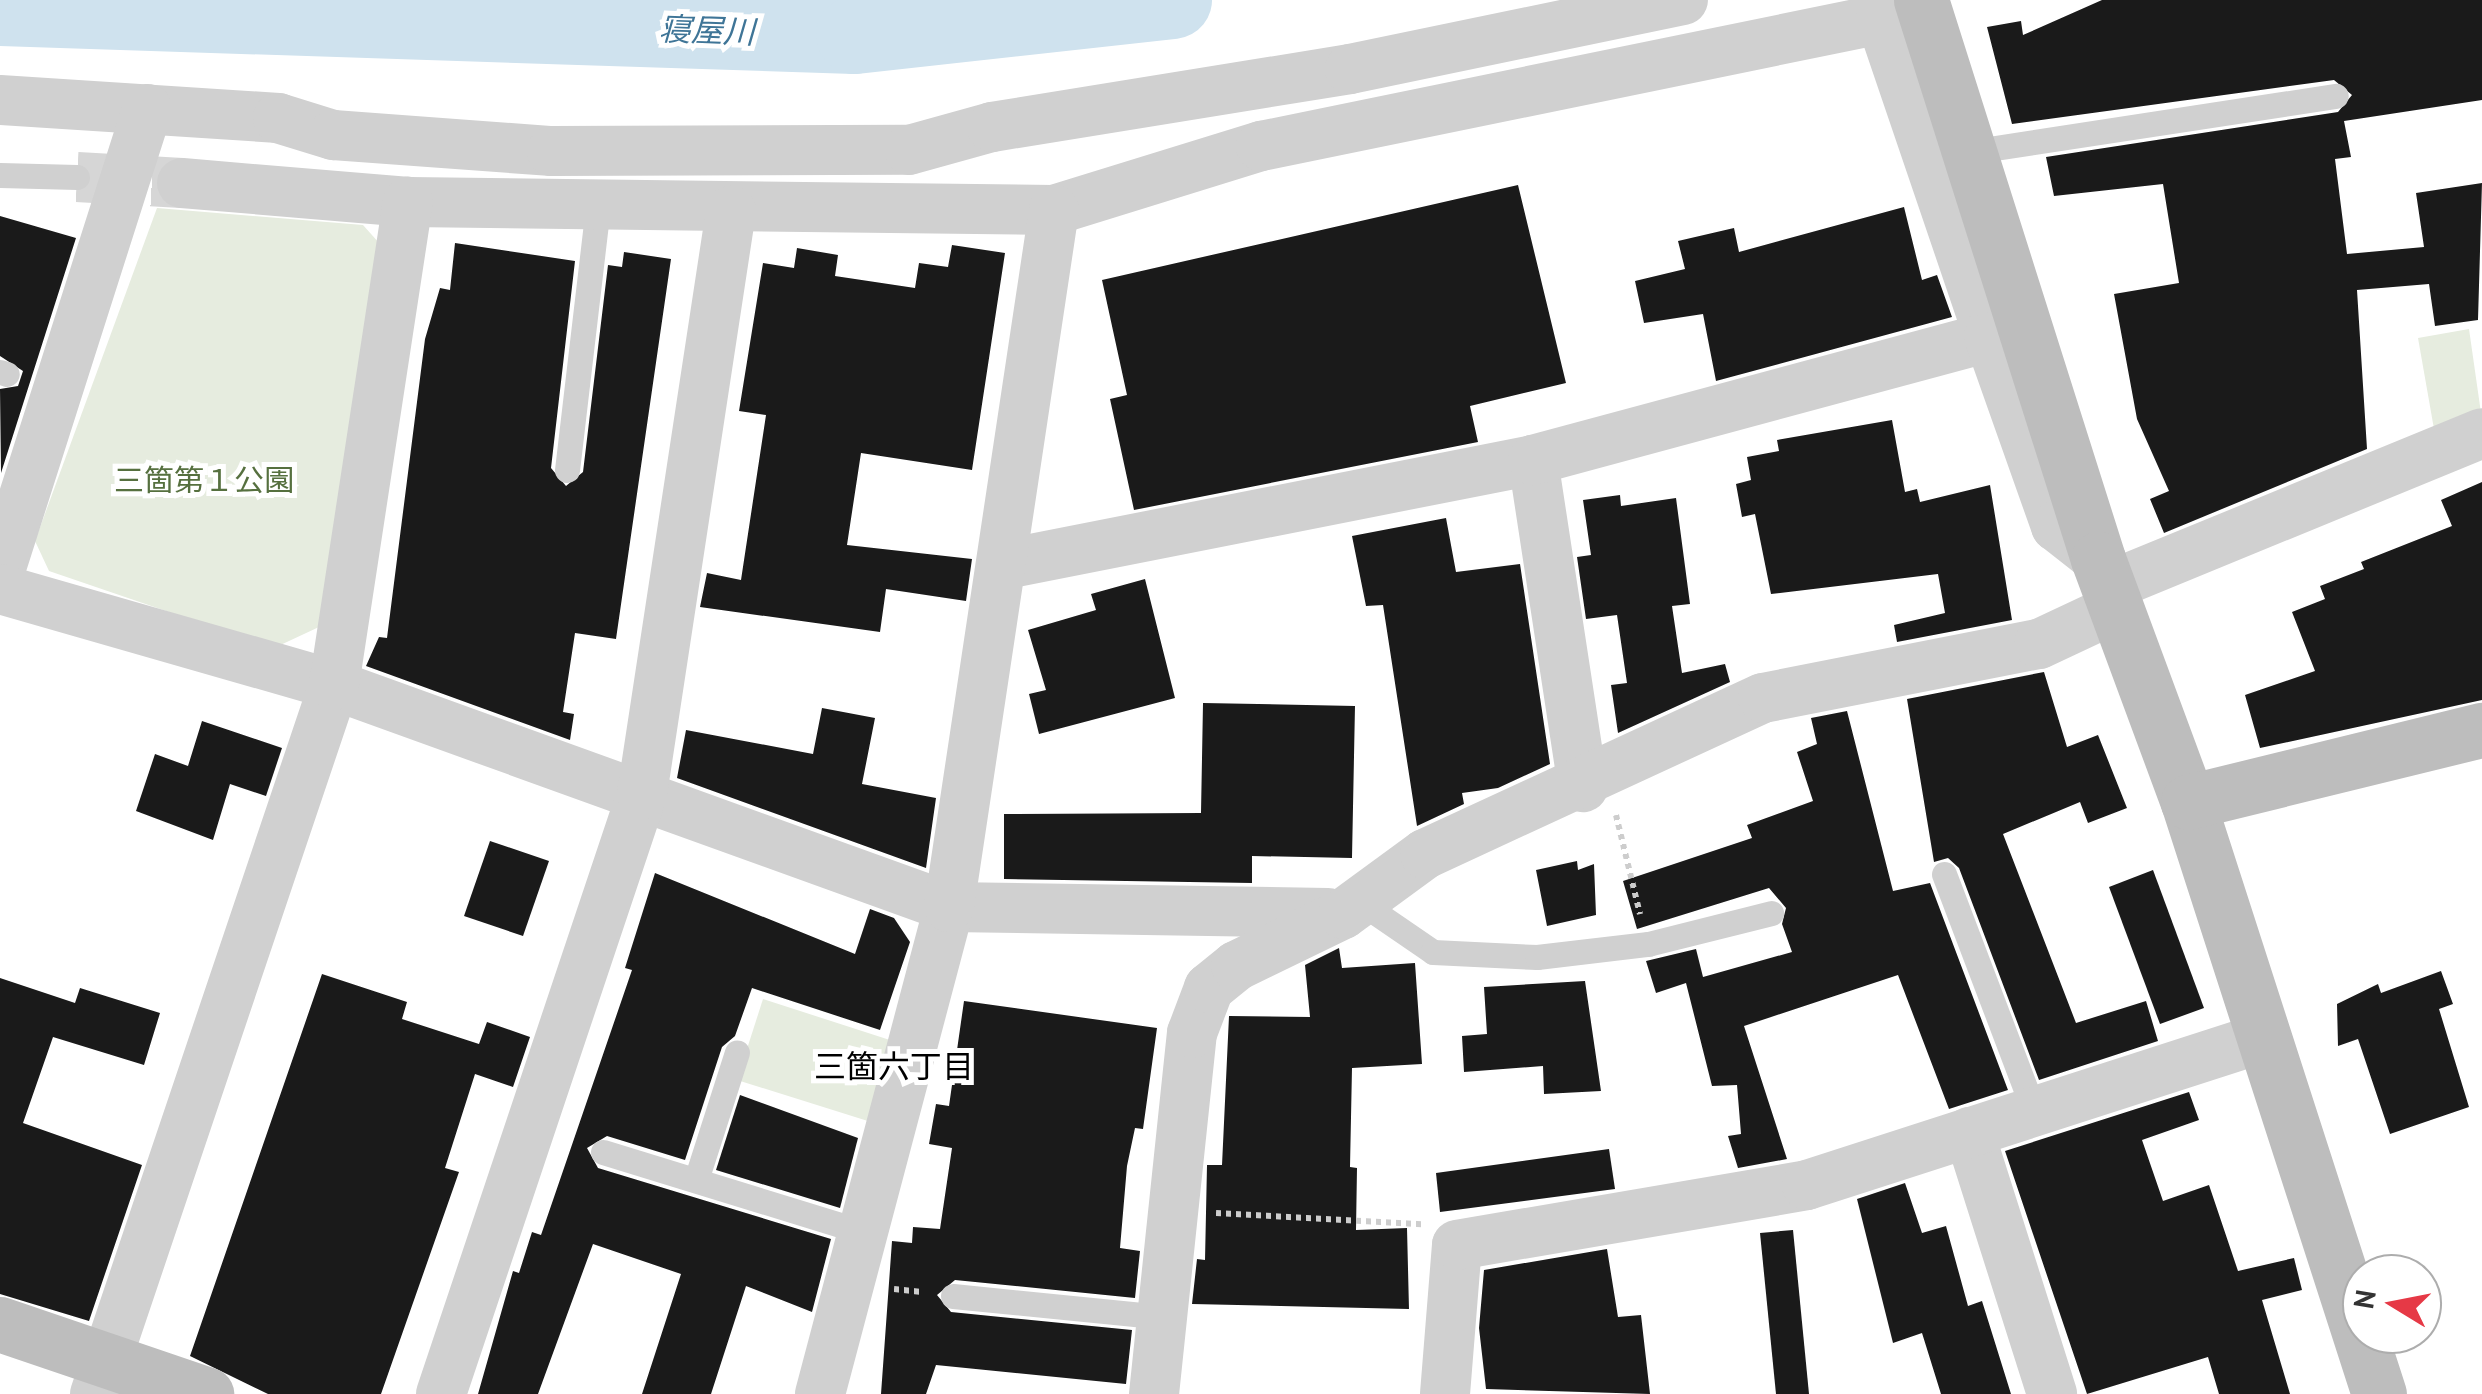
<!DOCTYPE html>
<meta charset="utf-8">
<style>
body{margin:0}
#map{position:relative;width:2482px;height:1394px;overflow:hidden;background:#fff;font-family:"PT Sans","Noto Sans JP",sans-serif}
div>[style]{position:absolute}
.green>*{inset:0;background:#e6ecdf}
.river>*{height:78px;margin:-39px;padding:0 39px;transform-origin:39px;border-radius:39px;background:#cfe2ee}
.building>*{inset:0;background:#1a1a1a}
.street-tunnel>*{height:50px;margin-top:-25px;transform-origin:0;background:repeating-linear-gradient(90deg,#d6d6d6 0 50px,transparent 0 75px)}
.path>*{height:6px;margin-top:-3px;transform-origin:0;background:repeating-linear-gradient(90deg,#cdcdcd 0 5px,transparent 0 10px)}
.lane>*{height:25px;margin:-12.5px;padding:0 12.5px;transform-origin:12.5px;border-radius:12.5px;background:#d0d0d0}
.street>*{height:50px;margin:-25px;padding:0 25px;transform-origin:25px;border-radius:25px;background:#d0d0d0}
.secondary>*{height:55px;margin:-27.5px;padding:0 27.5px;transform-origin:27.5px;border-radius:27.5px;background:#bdbdbd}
span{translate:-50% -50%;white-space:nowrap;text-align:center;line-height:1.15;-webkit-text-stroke:10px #fff;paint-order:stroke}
.park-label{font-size:30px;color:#56703f}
.water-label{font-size:32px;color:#3f7597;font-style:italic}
.neighbourhood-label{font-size:32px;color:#000}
.north{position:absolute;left:2342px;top:1254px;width:100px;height:100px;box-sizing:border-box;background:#fff;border:2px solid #adadad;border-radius:50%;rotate:280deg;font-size:28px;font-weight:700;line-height:40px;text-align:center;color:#333}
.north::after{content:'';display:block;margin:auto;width:35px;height:45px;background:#e63946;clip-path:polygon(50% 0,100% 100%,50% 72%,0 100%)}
</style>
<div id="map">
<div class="green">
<i style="clip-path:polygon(157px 208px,363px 225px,380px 244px,319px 627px,274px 648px,49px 571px,35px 541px)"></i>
<i style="clip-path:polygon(2469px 329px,2482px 420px,2434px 429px,2418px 338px)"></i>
<i style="clip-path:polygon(763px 999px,896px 1042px,871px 1122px,737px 1080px)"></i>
</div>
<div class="river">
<i style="left:0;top:7px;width:855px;rotate:1.88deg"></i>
<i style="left:855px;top:35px;width:320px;rotate:-6.3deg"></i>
</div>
<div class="building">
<i style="clip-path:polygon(2102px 0,2482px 0,2482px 100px,2344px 121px,2351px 157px,2335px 159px,2347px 254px,2424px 247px,2416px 193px,2482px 183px,2478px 320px,2435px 326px,2429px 284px,2357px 290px,2367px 449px,2164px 533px,2150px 499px,2169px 491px,2137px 419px,2114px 294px,2179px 283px,2163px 184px,2054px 196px,2046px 157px,2338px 112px,2352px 95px,2334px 80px,2012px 124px,1987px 27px,2021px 21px,2023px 35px)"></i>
<i style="clip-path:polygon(1518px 185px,1566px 383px,1470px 406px,1478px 442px,1134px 510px,1110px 399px,1127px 395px,1102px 280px)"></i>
<i style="clip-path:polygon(1904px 207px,1922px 280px,1937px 275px,1952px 317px,1716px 381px,1703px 314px,1644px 323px,1635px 281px,1685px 269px,1678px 241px,1734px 228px,1739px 252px)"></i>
<i style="clip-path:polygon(0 216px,76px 238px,1px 473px,0 389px,18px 386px,23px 371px,0 356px)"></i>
<i style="clip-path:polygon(455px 243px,575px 261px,551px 468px,566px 486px,583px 472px,608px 265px,622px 267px,624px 252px,671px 259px,616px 639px,575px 633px,563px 712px,574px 714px,570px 740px,366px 666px,379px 637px,387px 638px,425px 339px,440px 288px,450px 290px)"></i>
<i style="clip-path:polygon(952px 245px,1005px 253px,972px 470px,861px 453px,847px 545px,972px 559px,966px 601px,886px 589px,880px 632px,700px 607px,707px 573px,741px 580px,766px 415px,739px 411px,763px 263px,794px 268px,797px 248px,838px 255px,835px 276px,915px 288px,919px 263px,948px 267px)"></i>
<i style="clip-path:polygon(1892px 420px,1905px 492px,1917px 489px,1920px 502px,1990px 485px,2012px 620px,1897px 642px,1894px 625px,1945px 613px,1938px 574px,1771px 594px,1755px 514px,1742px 517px,1736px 484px,1751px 480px,1747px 457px,1779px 451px,1777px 440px)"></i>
<i style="clip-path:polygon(2482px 482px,2482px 700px,2260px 748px,2245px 695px,2315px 671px,2292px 612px,2325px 599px,2320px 586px,2364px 569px,2361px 562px,2452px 526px,2441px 500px)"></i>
<i style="clip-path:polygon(1620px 495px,1621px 506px,1676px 498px,1690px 604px,1672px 606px,1682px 673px,1725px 664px,1730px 682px,1618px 733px,1611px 685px,1627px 683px,1617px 615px,1586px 619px,1577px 557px,1591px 555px,1583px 500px)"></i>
<i style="clip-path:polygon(1446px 518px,1456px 572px,1520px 564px,1550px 764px,1498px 788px,1462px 793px,1464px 804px,1417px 826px,1383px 605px,1366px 606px,1352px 536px)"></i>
<i style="clip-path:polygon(1145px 579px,1175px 698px,1039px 734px,1029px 694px,1046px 690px,1028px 630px,1096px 610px,1091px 594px)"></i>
<i style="clip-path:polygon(2044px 672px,2067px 747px,2098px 735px,2127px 808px,2088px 823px,2080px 802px,2003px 834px,2076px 1023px,2146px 1001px,2158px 1041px,2039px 1080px,1959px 868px,1948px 858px,1934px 862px,1907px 699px)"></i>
<i style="clip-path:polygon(1203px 703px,1355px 706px,1352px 858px,1252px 856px,1252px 883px,1004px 879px,1004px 814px,1201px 813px)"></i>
<i style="clip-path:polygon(822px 708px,875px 718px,862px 784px,936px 798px,926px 868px,677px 778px,686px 730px,813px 754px)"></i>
<i style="clip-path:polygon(1847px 711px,1893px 891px,1930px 883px,2008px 1090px,1949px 1109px,1898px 975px,1744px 1026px,1787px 1159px,1738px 1168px,1728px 1136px,1741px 1134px,1737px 1085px,1712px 1086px,1686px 983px,1656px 993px,1646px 961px,1696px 949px,1703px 977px,1792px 952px,1782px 924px,1786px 908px,1769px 888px,1637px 929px,1623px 881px,1752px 838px,1747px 825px,1813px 801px,1797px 752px,1817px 744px,1811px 718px)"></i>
<i style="clip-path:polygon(202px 721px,282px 748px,266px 796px,230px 784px,213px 840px,136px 811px,155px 754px,188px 766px)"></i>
<i style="clip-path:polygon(490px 841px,549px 861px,523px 936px,464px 916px)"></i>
<i style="clip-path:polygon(1577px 861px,1578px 870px,1594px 864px,1596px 915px,1547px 926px,1536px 870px)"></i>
<i style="clip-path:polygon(2153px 870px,2204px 1008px,2160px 1024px,2109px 887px)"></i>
<i style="clip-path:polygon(655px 873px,855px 954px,870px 909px,894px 918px,910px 942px,880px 1030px,752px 988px,735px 1036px,722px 1047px,685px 1160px,607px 1136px,587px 1148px,598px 1168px,831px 1239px,812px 1312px,746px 1286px,711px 1394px,642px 1394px,681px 1274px,593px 1244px,538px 1394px,478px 1394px,513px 1271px,519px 1273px,532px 1232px,541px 1235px,632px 970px,625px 968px)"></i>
<i style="clip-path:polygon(1339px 948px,1342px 968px,1415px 963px,1422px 1064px,1352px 1068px,1350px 1167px,1357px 1168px,1356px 1230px,1407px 1228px,1409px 1309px,1192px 1304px,1197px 1259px,1205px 1260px,1207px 1165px,1222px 1165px,1229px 1016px,1310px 1017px,1305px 965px)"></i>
<i style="clip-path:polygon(2441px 971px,2453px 1004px,2439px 1009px,2469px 1107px,2390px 1134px,2358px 1039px,2338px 1046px,2337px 1004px,2378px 984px,2381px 993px)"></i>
<i style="clip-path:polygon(322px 974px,407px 1002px,402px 1019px,479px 1044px,487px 1022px,530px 1037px,513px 1087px,475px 1074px,445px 1168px,459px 1172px,381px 1394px,268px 1394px,190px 1356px)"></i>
<i style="clip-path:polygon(0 978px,75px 1003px,80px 988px,160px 1013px,144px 1065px,53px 1037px,23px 1123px,142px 1165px,89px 1321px,0 1294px)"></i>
<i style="clip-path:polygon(1585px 981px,1601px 1091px,1544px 1094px,1543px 1066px,1464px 1072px,1462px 1036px,1487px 1034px,1484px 987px)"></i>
<i style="clip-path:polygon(964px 1001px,1157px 1028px,1143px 1129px,1135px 1128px,1127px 1166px,1120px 1248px,1140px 1251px,1135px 1298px,955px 1280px,937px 1295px,951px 1312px,1132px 1330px,1126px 1384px,936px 1365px,926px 1394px,881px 1394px,892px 1241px,912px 1243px,913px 1227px,940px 1229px,952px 1148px,929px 1144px,936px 1104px,949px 1106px)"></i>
<i style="clip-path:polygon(2189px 1092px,2199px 1120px,2142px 1140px,2163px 1201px,2209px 1185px,2238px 1271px,2294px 1258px,2302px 1290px,2262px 1300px,2290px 1394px,2219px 1394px,2208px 1357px,2087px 1394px,2005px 1151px)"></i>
<i style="clip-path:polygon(740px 1095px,858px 1138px,840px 1208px,716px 1170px)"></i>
<i style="clip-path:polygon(1609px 1149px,1615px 1189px,1440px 1212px,1436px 1173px)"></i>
<i style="clip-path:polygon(1905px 1183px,1922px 1233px,1946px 1226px,1968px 1306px,1982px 1301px,2011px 1394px,1941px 1394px,1922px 1333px,1893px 1343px,1857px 1199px)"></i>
<i style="clip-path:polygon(1793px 1230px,1809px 1394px,1776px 1394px,1760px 1233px)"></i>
<i style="clip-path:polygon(1607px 1249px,1618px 1317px,1641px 1315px,1650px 1394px,1486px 1389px,1479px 1328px,1484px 1270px)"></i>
</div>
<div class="street-tunnel">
<i style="left:77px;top:177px;width:105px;rotate:3.3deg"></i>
</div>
<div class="path">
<i style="left:1616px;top:815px;width:102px;rotate:76.4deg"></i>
<i style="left:1216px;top:1213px;width:206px;rotate:3.1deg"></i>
<i style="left:894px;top:1289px;width:28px;rotate:6deg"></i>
</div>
<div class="lane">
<i style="left:1969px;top:152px;width:371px;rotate:-8.7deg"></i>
<i style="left:0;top:175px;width:77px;rotate:1.5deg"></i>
<i style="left:0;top:372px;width:7px;rotate:16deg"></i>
<i style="left:567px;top:470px;width:265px;rotate:-83.3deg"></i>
<i style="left:1944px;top:874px;width:254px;rotate:69.2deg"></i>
<i style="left:1360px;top:902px;width:88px;rotate:34.4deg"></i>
<i style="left:1433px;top:952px;width:104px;rotate:2.8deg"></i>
<i style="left:1537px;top:957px;width:112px;rotate:-6.7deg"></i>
<i style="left:1648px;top:944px;width:127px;rotate:-14.1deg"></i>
<i style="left:603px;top:1152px;width:272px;rotate:17.1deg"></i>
<i style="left:696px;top:1180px;width:134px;rotate:-72.2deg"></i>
<i style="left:953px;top:1296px;width:210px;rotate:5.7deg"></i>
</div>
<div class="street">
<i style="left:0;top:100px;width:279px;rotate:3.7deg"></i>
<i style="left:278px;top:118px;width:58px;rotate:17.2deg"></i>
<i style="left:333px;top:135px;width:220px;rotate:4.2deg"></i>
<i style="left:552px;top:151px;width:357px;rotate:-0.2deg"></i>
<i style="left:909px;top:150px;width:86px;rotate:-15.5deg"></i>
<i style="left:992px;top:127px;width:363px;rotate:-9.2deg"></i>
<i style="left:1350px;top:69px;width:340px;rotate:-11.7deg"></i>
<i style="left:182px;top:183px;width:227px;rotate:4.8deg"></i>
<i style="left:408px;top:202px;width:646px;rotate:0.71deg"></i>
<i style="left:1054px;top:210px;width:217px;rotate:-17.2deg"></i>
<i style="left:1261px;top:146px;width:633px;rotate:-11.58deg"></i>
<i style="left:1881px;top:19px;width:336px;rotate:71.2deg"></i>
<i style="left:1533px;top:460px;width:331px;rotate:81.3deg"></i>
<i style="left:1006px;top:564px;width:537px;rotate:-11.16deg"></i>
<i style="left:1533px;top:460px;width:472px;rotate:-15.1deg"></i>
<i style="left:1989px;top:337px;width:201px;rotate:70.5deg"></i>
<i style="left:2056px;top:526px;width:53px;rotate:38.2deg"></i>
<i style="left:0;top:571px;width:485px;rotate:-72.3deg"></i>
<i style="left:2112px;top:585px;width:400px;rotate:-22.3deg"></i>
<i style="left:0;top:589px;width:348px;rotate:16deg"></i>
<i style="left:334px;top:685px;width:654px;rotate:19.85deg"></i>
<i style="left:949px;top:907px;width:379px;rotate:0.9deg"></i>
<i style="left:1969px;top:1132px;width:275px;rotate:72.4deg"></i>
<i style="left:95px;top:1394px;width:748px;rotate:-71.37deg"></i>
<i style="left:334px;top:685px;width:489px;rotate:-81.3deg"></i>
<i style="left:441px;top:1394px;width:633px;rotate:-71.48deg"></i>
<i style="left:642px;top:794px;width:590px;rotate:-81.32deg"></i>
<i style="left:820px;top:1394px;width:504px;rotate:-75.16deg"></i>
<i style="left:949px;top:907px;width:705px;rotate:-81.43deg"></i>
<i style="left:1154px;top:1394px;width:363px;rotate:-84deg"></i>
<i style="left:1192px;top:1033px;width:48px;rotate:-69.3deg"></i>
<i style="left:1209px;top:988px;width:35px;rotate:-39deg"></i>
<i style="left:1236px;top:966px;width:119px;rotate:-25.9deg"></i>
<i style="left:1343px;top:914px;width:102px;rotate:-36.2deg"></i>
<i style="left:1425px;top:854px;width:372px;rotate:-24.8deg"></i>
<i style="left:1763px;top:698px;width:281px;rotate:-11.1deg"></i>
<i style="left:2039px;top:644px;width:87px;rotate:-25.1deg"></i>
<i style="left:1445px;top:1394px;width:149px;rotate:-85.4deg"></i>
<i style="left:1457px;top:1245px;width:355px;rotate:-9.7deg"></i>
<i style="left:1807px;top:1185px;width:480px;rotate:-17.9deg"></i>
</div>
<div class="secondary">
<i style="left:1921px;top:0;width:586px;rotate:72.43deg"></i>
<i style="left:2098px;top:559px;width:259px;rotate:69.7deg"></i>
<i style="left:2188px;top:802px;width:622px;rotate:72.12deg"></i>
<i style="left:2188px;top:802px;width:303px;rotate:-13.8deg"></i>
<i style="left:0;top:1324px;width:218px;rotate:18.8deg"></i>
</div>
<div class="park-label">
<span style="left:204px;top:480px">三箇第１公園</span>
</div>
<div class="water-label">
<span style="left:707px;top:30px;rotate:2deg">寝屋川</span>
</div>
<div class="neighbourhood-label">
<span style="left:894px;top:1066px">三箇六丁目</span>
</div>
<div class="north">N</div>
</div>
